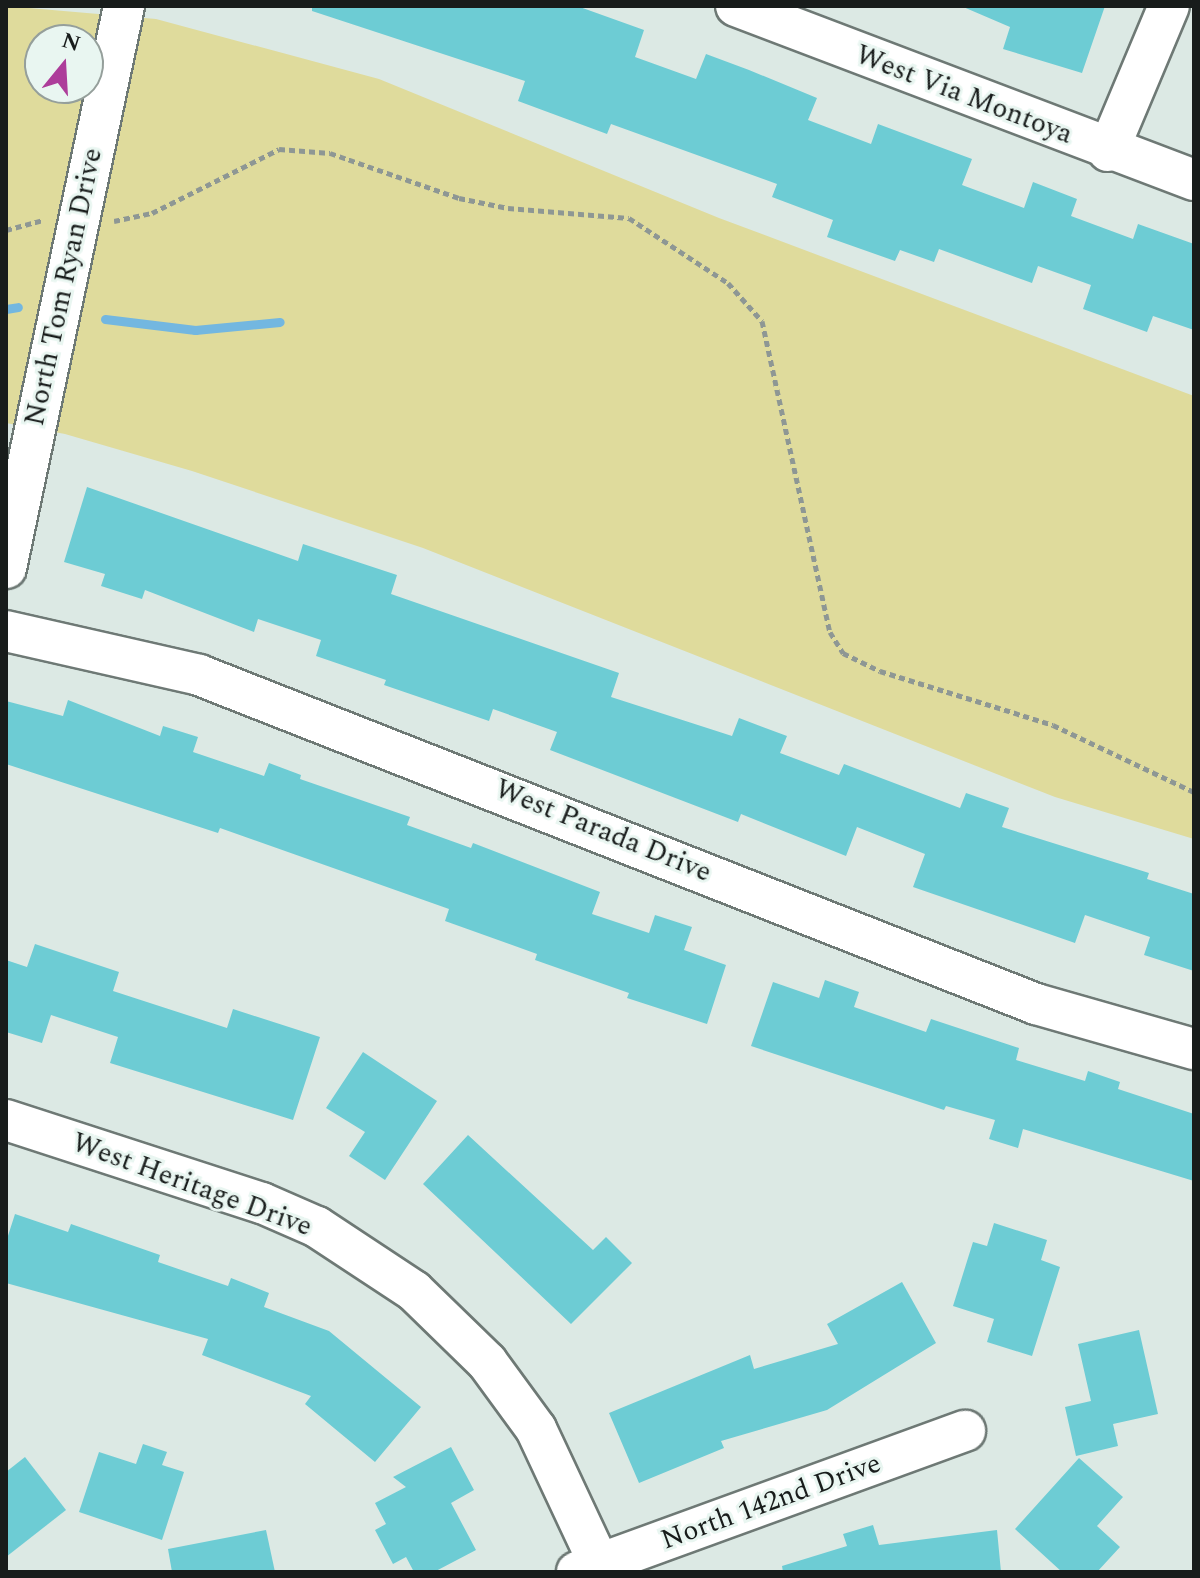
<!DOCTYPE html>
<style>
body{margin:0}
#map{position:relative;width:1200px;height:1578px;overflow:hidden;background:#dce9e4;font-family:Spectral,serif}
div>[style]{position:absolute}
.green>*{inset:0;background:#dfdb9c}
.stream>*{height:9px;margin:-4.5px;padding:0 4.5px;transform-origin:4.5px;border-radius:4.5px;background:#73b7e0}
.building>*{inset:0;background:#6dccd4}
.path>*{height:5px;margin-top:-2.5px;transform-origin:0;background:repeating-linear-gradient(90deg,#8e9794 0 6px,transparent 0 10px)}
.roads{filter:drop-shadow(2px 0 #6e7975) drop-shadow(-2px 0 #6e7975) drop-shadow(0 2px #6e7975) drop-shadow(0 -2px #6e7975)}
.minor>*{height:40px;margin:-20px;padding:0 20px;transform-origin:20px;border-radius:20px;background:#fff}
span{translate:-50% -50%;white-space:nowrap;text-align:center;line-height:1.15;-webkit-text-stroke:6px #e9f6f1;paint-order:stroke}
.street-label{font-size:28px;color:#181c1b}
.frame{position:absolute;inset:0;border:8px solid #181c1b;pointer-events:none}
.north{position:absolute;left:24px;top:24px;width:80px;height:80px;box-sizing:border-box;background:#e9f6f1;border:2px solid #959f9b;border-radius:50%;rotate:18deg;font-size:22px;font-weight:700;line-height:32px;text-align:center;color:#181c1b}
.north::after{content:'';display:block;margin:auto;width:28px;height:36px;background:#ad3d9a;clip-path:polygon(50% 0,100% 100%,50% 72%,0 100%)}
</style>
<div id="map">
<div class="green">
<i style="clip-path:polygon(evenodd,6px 6px,156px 19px,379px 79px,719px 218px,1194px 396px,1194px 839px,1055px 797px,423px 548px,192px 471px,65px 434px,6px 423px,6px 6px,40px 40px,88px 40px,88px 88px,40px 88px,40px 40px)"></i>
</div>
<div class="stream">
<i style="left:6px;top:309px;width:12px;rotate:-9deg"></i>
<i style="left:105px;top:319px;width:91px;rotate:7deg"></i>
<i style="left:195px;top:330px;width:85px;rotate:-5.4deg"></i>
</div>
<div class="building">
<i style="clip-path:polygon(312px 6px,577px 6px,644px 30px,635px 57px,696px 79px,706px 54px,749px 70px,817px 98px,808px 120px,871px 144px,878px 124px,972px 159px,962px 185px,1024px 208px,1033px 182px,1077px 199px,1071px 216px,1133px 239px,1138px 224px,1194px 244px,1194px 330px,1153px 316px,1147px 332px,1083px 309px,1091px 285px,1038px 266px,1032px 283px,939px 249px,934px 262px,900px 250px,895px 261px,827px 237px,833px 220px,772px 197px,777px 184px,611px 124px,607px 134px,518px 101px,525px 81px,312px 11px)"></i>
<i style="clip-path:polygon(961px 6px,1105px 6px,1082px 73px,1003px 49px,1010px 27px)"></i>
<i style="clip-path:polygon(87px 487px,298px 561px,303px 544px,397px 575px,391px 594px,619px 673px,611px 697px,732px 736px,739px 718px,787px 736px,780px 753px,839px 775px,844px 764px,960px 808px,966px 793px,1009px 808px,1002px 827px,1149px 873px,1147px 879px,1194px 894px,1194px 971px,1144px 955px,1150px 937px,1085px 915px,1075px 943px,913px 887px,925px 854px,857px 827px,846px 856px,741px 814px,738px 822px,550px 750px,557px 732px,493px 709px,489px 721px,384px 685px,386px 680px,316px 656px,321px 640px,258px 619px,254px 632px,145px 590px,142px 599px,101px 586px,105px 574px,64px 562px)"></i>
<i style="clip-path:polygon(68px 700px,160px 736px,163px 726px,198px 737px,193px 752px,264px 776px,269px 763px,301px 775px,300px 779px,410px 817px,407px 825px,471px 848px,473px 843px,600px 892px,592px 914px,649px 933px,655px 915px,692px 927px,684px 950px,726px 965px,707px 1024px,627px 998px,629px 993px,535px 960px,537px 954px,445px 921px,449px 909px,220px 828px,218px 833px,6px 764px,6px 701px,63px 716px)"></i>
<i style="clip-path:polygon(35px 944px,119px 972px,113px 991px,227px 1028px,233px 1009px,320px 1037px,293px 1120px,110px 1063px,118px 1037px,51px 1015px,42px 1043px,6px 1032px,6px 960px,27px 967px)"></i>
<i style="clip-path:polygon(825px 980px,859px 992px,854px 1007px,926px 1032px,931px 1019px,1019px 1048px,1016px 1060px,1085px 1081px,1088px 1071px,1120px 1082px,1118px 1089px,1194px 1114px,1194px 1181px,1023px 1129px,1018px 1148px,989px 1139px,995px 1120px,946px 1106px,944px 1110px,751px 1046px,773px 982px,819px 998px)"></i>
<i style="clip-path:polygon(363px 1052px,437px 1101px,385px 1180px,349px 1156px,365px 1132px,326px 1108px)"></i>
<i style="clip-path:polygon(468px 1135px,593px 1250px,606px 1237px,632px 1263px,571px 1324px,423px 1184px)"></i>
<i style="clip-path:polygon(15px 1214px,68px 1232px,71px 1224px,160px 1255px,158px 1262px,228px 1286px,231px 1278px,269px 1293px,264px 1307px,329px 1331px,421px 1407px,375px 1462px,305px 1404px,311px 1396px,202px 1355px,208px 1339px,6px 1283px,6px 1242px)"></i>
<i style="clip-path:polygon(994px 1223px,1047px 1240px,1041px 1260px,1060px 1267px,1032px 1356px,987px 1342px,994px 1319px,953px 1306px,973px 1242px,987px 1246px)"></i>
<i style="clip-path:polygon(902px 1282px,936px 1343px,827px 1410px,721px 1441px,724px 1448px,639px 1483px,609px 1413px,750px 1355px,754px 1369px,838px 1344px,827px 1324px)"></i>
<i style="clip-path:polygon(1139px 1330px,1158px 1414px,1113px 1424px,1118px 1446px,1076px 1456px,1065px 1407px,1091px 1401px,1078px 1344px)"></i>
<i style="clip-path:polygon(143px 1444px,167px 1452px,162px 1465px,184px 1472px,162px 1540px,79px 1512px,99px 1452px,136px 1464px)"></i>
<i style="clip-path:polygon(451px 1447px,474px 1490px,451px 1503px,476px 1550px,434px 1572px,414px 1572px,406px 1557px,393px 1564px,375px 1530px,386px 1524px,375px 1503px,406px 1487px,393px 1477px)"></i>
<i style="clip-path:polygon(25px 1457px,66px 1510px,6px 1557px,6px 1472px)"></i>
<i style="clip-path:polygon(1079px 1458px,1123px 1497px,1097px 1526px,1120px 1547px,1097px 1572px,1062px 1572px,1015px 1529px)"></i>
<i style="clip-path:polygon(873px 1525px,879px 1545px,997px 1530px,1001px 1572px,783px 1572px,782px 1566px,847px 1546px,843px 1534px)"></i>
<i style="clip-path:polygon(266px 1530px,275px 1572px,172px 1572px,168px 1549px)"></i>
</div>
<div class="path">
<i style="left:114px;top:221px;width:39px;rotate:-12deg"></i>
<i style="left:152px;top:213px;width:142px;rotate:-26.7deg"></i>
<i style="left:279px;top:149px;width:51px;rotate:4.5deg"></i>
<i style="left:330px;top:153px;width:137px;rotate:19.2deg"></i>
<i style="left:459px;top:198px;width:50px;rotate:11.5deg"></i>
<i style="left:508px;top:208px;width:121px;rotate:4.7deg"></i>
<i style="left:629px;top:218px;width:118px;rotate:33.3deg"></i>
<i style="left:728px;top:283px;width:51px;rotate:48.2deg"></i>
<i style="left:762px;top:321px;width:318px;rotate:77.7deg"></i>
<i style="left:830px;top:632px;width:25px;rotate:58deg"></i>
<i style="left:843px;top:653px;width:41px;rotate:25.9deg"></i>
<i style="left:880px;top:671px;width:181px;rotate:17.3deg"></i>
<i style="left:1053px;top:725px;width:156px;rotate:25.4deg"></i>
<i style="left:6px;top:230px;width:39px;rotate:-15deg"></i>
</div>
<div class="roads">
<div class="minor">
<i style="left:736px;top:6px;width:490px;rotate:20.8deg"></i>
<i style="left:1108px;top:151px;width:157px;rotate:-67.2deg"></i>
<i style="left:6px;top:568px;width:574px;rotate:-78.14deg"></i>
<i style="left:6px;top:631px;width:198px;rotate:12.8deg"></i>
<i style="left:199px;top:675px;width:899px;rotate:21.46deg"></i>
<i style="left:1036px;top:1004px;width:164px;rotate:15.9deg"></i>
<i style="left:6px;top:1120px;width:269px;rotate:18deg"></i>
<i style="left:262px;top:1203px;width:60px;rotate:23.6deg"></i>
<i style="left:317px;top:1227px;width:116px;rotate:33.4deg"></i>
<i style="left:414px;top:1291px;width:102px;rotate:44.2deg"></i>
<i style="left:487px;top:1362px;width:83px;rotate:53.8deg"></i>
<i style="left:536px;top:1429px;width:158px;rotate:64.9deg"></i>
<i style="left:577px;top:1572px;width:413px;rotate:-20deg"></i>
</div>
</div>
<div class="street-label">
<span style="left:964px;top:95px;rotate:21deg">West Via Montoya</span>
<span style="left:64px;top:287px;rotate:-78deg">North Tom Ryan Drive</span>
<span style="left:603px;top:831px;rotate:22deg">West Parada Drive</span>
<span style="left:192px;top:1185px;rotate:20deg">West Heritage Drive</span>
<span style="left:771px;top:1502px;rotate:-20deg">North 142nd Drive</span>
</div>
<div class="frame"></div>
<div class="north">N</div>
</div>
